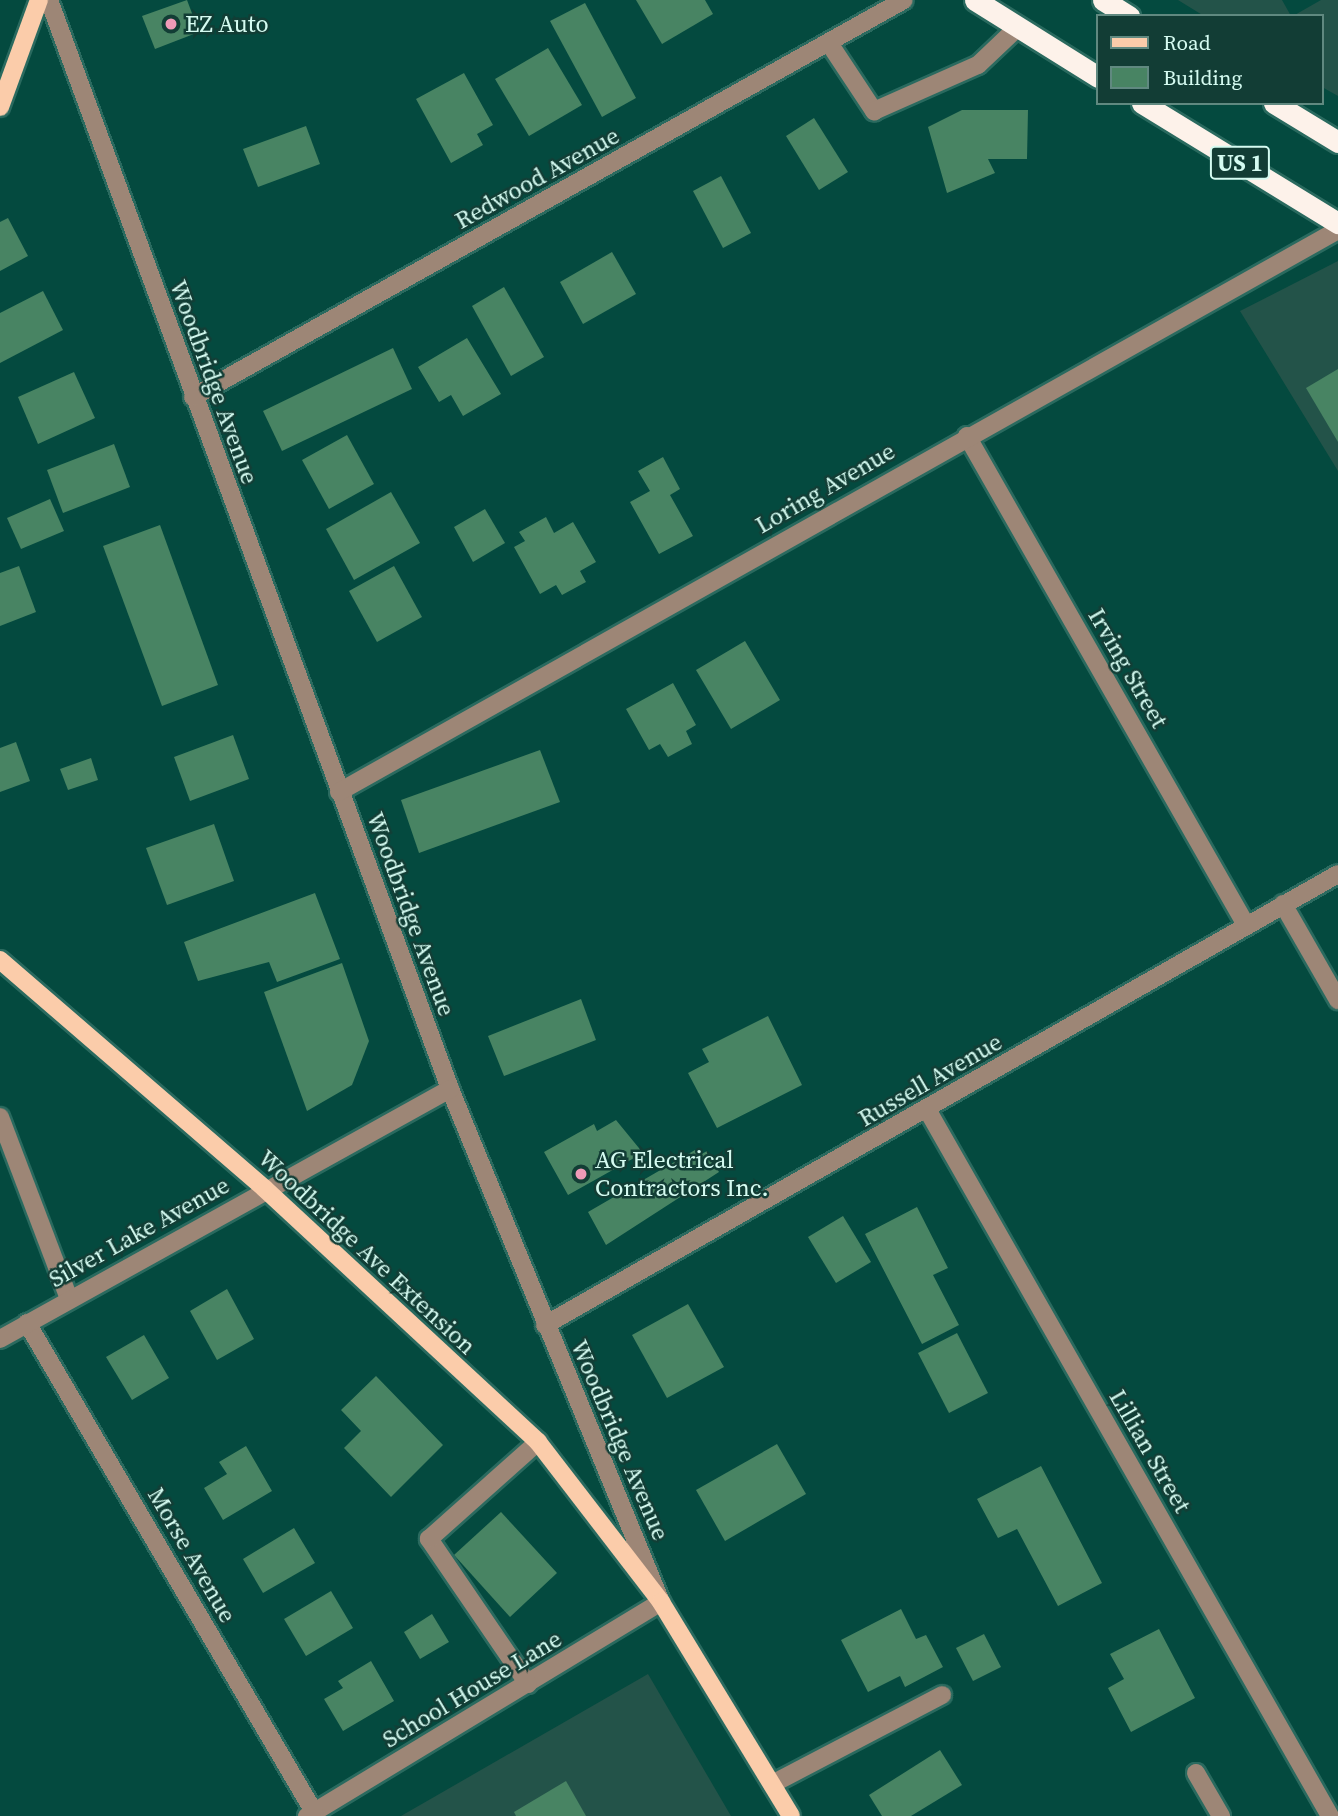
<!DOCTYPE html>
<style>
body{margin:0}
#map{position:relative;width:1338px;height:1816px;overflow:hidden;background:#044a3f;font-family:"Source Serif 4",serif}
div>[style]{position:absolute}
.built>*{inset:0;background:#235349}
.building>*{inset:0;background:#488463}
.roads{filter:drop-shadow(2px 0 #2a6a5f) drop-shadow(-2px 0 #2a6a5f) drop-shadow(0 2px #2a6a5f) drop-shadow(0 -2px #2a6a5f)}
.minor>*{height:18px;margin:-9px;padding:0 9px;transform-origin:9px;border-radius:9px;background:#9d8676}
.major>*{height:18px;margin:-9px;padding:0 9px;transform-origin:9px;border-radius:9px;background:#fbccaa}
.highway>*{height:21px;margin:-10.5px;padding:0 10.5px;transform-origin:10.5px;border-radius:10.5px;background:#fdf2ea}
.dots>*{width:19px;height:19px;translate:-50% -50%;box-sizing:border-box;border:4px solid #123d35;border-radius:50%}
span{translate:-50% -50%;white-space:nowrap;text-align:center;line-height:1.15;-webkit-text-stroke:5px #123d35;paint-order:stroke}
.shield-label span{padding:2px 5px;background:#123d35;border:2px solid;border-radius:5px;-webkit-text-stroke-width:0}
.shield-label{font-size:23px;color:#d5fbf1;font-weight:700}
.poi-label{font-size:24px;color:#d5fbf1}
.left{translate:0 -50%;text-align:left}
.street-label{font-size:24px;color:#d5fbf1}
.legend{position:absolute;left:1096px;top:14px;width:228px;height:91px;box-sizing:border-box;background:#123d35;border:2px solid #608980;margin:0;padding:9px 12px;list-style:none;font-size:21px;color:#d5fbf1}
.legend li{display:flex;align-items:center;gap:14px;height:35px}
.legend b{width:35px;border:2px solid #608980}
</style>
<div id="map">
<div class="built">
<i style="clip-path:polygon(1178px 0,1282px 0,1291px 16px,1204px 16px)"></i>
<i style="clip-path:polygon(1321px 0,1338px 0,1338px 96px,1322px 87px,1322px 16px,1293px 16px)"></i>
<i style="clip-path:polygon(1338px 261px,1338px 471px,1240px 311px)"></i>
<i style="clip-path:polygon(648px 1674px,731px 1816px,401px 1816px)"></i>
</div>
<div class="building">
<i style="clip-path:polygon(187px 0,199px 32px,155px 49px,142px 16px)"></i>
<i style="clip-path:polygon(636px 0,705px 0,713px 14px,662px 44px)"></i>
<i style="clip-path:polygon(585px 3px,636px 98px,602px 117px,550px 21px)"></i>
<i style="clip-path:polygon(548px 48px,582px 105px,529px 136px,495px 79px)"></i>
<i style="clip-path:polygon(464px 73px,493px 125px,477px 134px,483px 145px,451px 163px,416px 99px)"></i>
<i style="clip-path:polygon(962px 110px,1028px 110px,1027px 159px,988px 159px,995px 173px,947px 193px,928px 127px)"></i>
<i style="clip-path:polygon(814px 118px,848px 172px,819px 190px,786px 136px)"></i>
<i style="clip-path:polygon(306px 126px,320px 164px,258px 187px,243px 149px)"></i>
<i style="clip-path:polygon(721px 176px,751px 233px,723px 248px,693px 191px)"></i>
<i style="clip-path:polygon(8px 218px,28px 256px,0 271px,0 222px)"></i>
<i style="clip-path:polygon(612px 252px,636px 294px,583px 324px,560px 282px)"></i>
<i style="clip-path:polygon(504px 287px,544px 357px,511px 376px,472px 306px)"></i>
<i style="clip-path:polygon(43px 291px,63px 330px,0 363px,0 313px)"></i>
<i style="clip-path:polygon(467px 338px,501px 394px,463px 416px,451px 395px,439px 402px,418px 367px)"></i>
<i style="clip-path:polygon(393px 348px,412px 389px,282px 451px,263px 411px)"></i>
<i style="clip-path:polygon(1338px 369px,1338px 442px,1306px 388px)"></i>
<i style="clip-path:polygon(74px 372px,95px 418px,38px 444px,18px 397px)"></i>
<i style="clip-path:polygon(347px 435px,374px 484px,329px 509px,302px 460px)"></i>
<i style="clip-path:polygon(114px 444px,130px 487px,63px 513px,47px 470px)"></i>
<i style="clip-path:polygon(663px 457px,680px 489px,670px 495px,693px 536px,659px 554px,630px 502px,650px 491px,638px 471px)"></i>
<i style="clip-path:polygon(391px 492px,420px 543px,354px 580px,326px 529px)"></i>
<i style="clip-path:polygon(50px 499px,64px 531px,21px 549px,7px 518px)"></i>
<i style="clip-path:polygon(485px 509px,505px 543px,473px 562px,454px 527px)"></i>
<i style="clip-path:polygon(546px 517px,554px 533px,573px 522px,596px 562px,580px 571px,586px 582px,562px 595px,556px 585px,540px 594px,514px 547px,525px 541px,519px 532px)"></i>
<i style="clip-path:polygon(160px 525px,218px 685px,162px 706px,103px 546px)"></i>
<i style="clip-path:polygon(19px 566px,36px 612px,0 626px,0 573px)"></i>
<i style="clip-path:polygon(394px 566px,422px 617px,377px 642px,349px 591px)"></i>
<i style="clip-path:polygon(745px 641px,780px 700px,731px 729px,696px 670px)"></i>
<i style="clip-path:polygon(673px 683px,696px 725px,686px 731px,692px 744px,668px 757px,660px 744px,649px 750px,626px 709px)"></i>
<i style="clip-path:polygon(233px 735px,249px 779px,190px 801px,174px 757px)"></i>
<i style="clip-path:polygon(16px 742px,30px 781px,0 792px,0 748px)"></i>
<i style="clip-path:polygon(540px 750px,560px 802px,419px 853px,401px 800px)"></i>
<i style="clip-path:polygon(91px 758px,98px 780px,68px 790px,60px 769px)"></i>
<i style="clip-path:polygon(214px 824px,234px 881px,167px 905px,146px 848px)"></i>
<i style="clip-path:polygon(315px 893px,340px 959px,277px 982px,269px 962px,198px 981px,184px 942px)"></i>
<i style="clip-path:polygon(342px 963px,369px 1041px,352px 1085px,307px 1111px,264px 992px)"></i>
<i style="clip-path:polygon(581px 999px,596px 1040px,504px 1076px,488px 1036px)"></i>
<i style="clip-path:polygon(768px 1016px,802px 1085px,717px 1128px,688px 1073px,709px 1062px,702px 1049px)"></i>
<i style="clip-path:polygon(616px 1120px,643px 1153px,568px 1195px,544px 1152px,594px 1124px,597px 1131px)"></i>
<i style="clip-path:polygon(695px 1150px,698px 1156px,707px 1151px,719px 1172px,606px 1245px,588px 1212px)"></i>
<i style="clip-path:polygon(917px 1207px,948px 1268px,933px 1275px,959px 1325px,922px 1344px,865px 1234px)"></i>
<i style="clip-path:polygon(843px 1216px,871px 1262px,836px 1283px,808px 1237px)"></i>
<i style="clip-path:polygon(227px 1289px,254px 1339px,217px 1360px,190px 1311px)"></i>
<i style="clip-path:polygon(688px 1304px,724px 1367px,667px 1398px,632px 1335px)"></i>
<i style="clip-path:polygon(957px 1333px,988px 1393px,949px 1413px,918px 1353px)"></i>
<i style="clip-path:polygon(144px 1335px,169px 1378px,132px 1400px,106px 1357px)"></i>
<i style="clip-path:polygon(376px 1376px,443px 1445px,391px 1497px,344px 1448px,361px 1431px,341px 1410px)"></i>
<i style="clip-path:polygon(777px 1444px,806px 1494px,725px 1541px,696px 1490px)"></i>
<i style="clip-path:polygon(246px 1446px,272px 1491px,223px 1520px,204px 1488px,227px 1474px,219px 1462px)"></i>
<i style="clip-path:polygon(1041px 1466px,1102px 1583px,1058px 1606px,1017px 1529px,998px 1538px,977px 1499px)"></i>
<i style="clip-path:polygon(501px 1512px,557px 1573px,510px 1617px,454px 1555px)"></i>
<i style="clip-path:polygon(294px 1528px,315px 1563px,263px 1593px,243px 1559px)"></i>
<i style="clip-path:polygon(331px 1591px,353px 1628px,306px 1656px,284px 1619px)"></i>
<i style="clip-path:polygon(901px 1609px,916px 1639px,926px 1635px,943px 1667px,905px 1687px,900px 1676px,868px 1692px,841px 1640px)"></i>
<i style="clip-path:polygon(432px 1614px,449px 1642px,420px 1659px,404px 1632px)"></i>
<i style="clip-path:polygon(1159px 1629px,1195px 1698px,1131px 1732px,1108px 1688px,1124px 1679px,1110px 1654px)"></i>
<i style="clip-path:polygon(984px 1634px,1001px 1667px,973px 1681px,956px 1648px)"></i>
<i style="clip-path:polygon(371px 1661px,394px 1701px,343px 1731px,324px 1699px,343px 1688px,338px 1681px)"></i>
<i style="clip-path:polygon(940px 1750px,962px 1785px,911px 1816px,882px 1816px,869px 1795px)"></i>
<i style="clip-path:polygon(566px 1781px,586px 1816px,516px 1816px,514px 1812px)"></i>
</div>
<div class="roads">
<div class="minor">
<i style="left:49px;top:0;width:1160px;rotate:69.78deg"></i>
<i style="left:450px;top:1089px;width:555px;rotate:67.64deg"></i>
<i style="left:661px;top:1602px;width:414px;rotate:148.8deg"></i>
<i style="left:829px;top:43px;width:82px;rotate:56.5deg"></i>
<i style="left:874px;top:111px;width:114px;rotate:-23.9deg"></i>
<i style="left:978px;top:65px;width:55px;rotate:-43.5deg"></i>
<i style="left:193px;top:397px;width:814px;rotate:-29.18deg"></i>
<i style="left:967px;top:436px;width:563px;rotate:60.29deg"></i>
<i style="left:339px;top:792px;width:1146px;rotate:-29.36deg"></i>
<i style="left:1283px;top:904px;width:111px;rotate:60.2deg"></i>
<i style="left:928px;top:1111px;width:812px;rotate:60.31deg"></i>
<i style="left:0;top:1117px;width:195px;rotate:69.2deg"></i>
<i style="left:27px;top:1323px;width:567px;rotate:59.59deg"></i>
<i style="left:545px;top:1325px;width:912px;rotate:-29.63deg"></i>
<i style="left:0;top:1339px;width:515px;rotate:-29.05deg"></i>
<i style="left:528px;top:1684px;width:176px;rotate:-124.3deg"></i>
<i style="left:429px;top:1539px;width:146px;rotate:-41.7deg"></i>
<i style="left:1196px;top:1773px;width:50px;rotate:59.8deg"></i>
<i style="left:772px;top:1784px;width:192px;rotate:-27.6deg"></i>
</div>
<div class="major">
<i style="left:0;top:107px;width:114px;rotate:-70deg"></i>
<i style="left:0;top:960px;width:350px;rotate:40.8deg"></i>
<i style="left:265px;top:1189px;width:372px;rotate:42.8deg"></i>
<i style="left:538px;top:1442px;width:202px;rotate:52.4deg"></i>
<i style="left:661px;top:1602px;width:250px;rotate:58.7deg"></i>
</div>
<div class="highway">
<i style="left:975px;top:0;width:145px;rotate:32deg"></i>
<i style="left:1103px;top:0;width:31px;rotate:32deg"></i>
<i style="left:1142px;top:103px;width:230px;rotate:31.5deg"></i>
<i style="left:1274px;top:103px;width:75px;rotate:31.4deg"></i>
</div>
</div>
<div class="dots">
<i style="left:171px;top:24px;background:#f09ab7"></i>
<i style="left:581px;top:1174px;background:#f09ab7"></i>
</div>
<div class="shield-label">
<span style="left:1240px;top:163px">US 1</span>
</div>
<div class="poi-label">
<span class="left" style="left:185px;top:24px">EZ Auto</span>
<span class="left" style="left:595px;top:1174px">AG Electrical<br>Contractors Inc.</span>
</div>
<div class="street-label">
<span style="left:537px;top:178px;rotate:-29deg">Redwood Avenue</span>
<span style="left:214px;top:382px;rotate:70deg">Woodbridge Avenue</span>
<span style="left:825px;top:488px;rotate:-30deg">Loring Avenue</span>
<span style="left:1128px;top:668px;rotate:60deg">Irving Street</span>
<span style="left:411px;top:914px;rotate:70deg">Woodbridge Avenue</span>
<span style="left:930px;top:1080px;rotate:-30deg">Russell Avenue</span>
<span style="left:139px;top:1232px;rotate:-29deg">Silver Lake Avenue</span>
<span style="left:367px;top:1252px;rotate:43deg">Woodbridge Ave Extension</span>
<span style="left:620px;top:1440px;rotate:67deg">Woodbridge Avenue</span>
<span style="left:1150px;top:1451px;rotate:60deg">Lillian Street</span>
<span style="left:192px;top:1555px;rotate:60deg">Morse Avenue</span>
<span style="left:472px;top:1689px;rotate:-31deg">School House Lane</span>
</div>
<ul class="legend">
<li><b style="height:9px;background:#fbccaa"></b>Road</li>
<li><b style="height:19px;background:#488463"></b>Building</li>
</ul>
</div>
